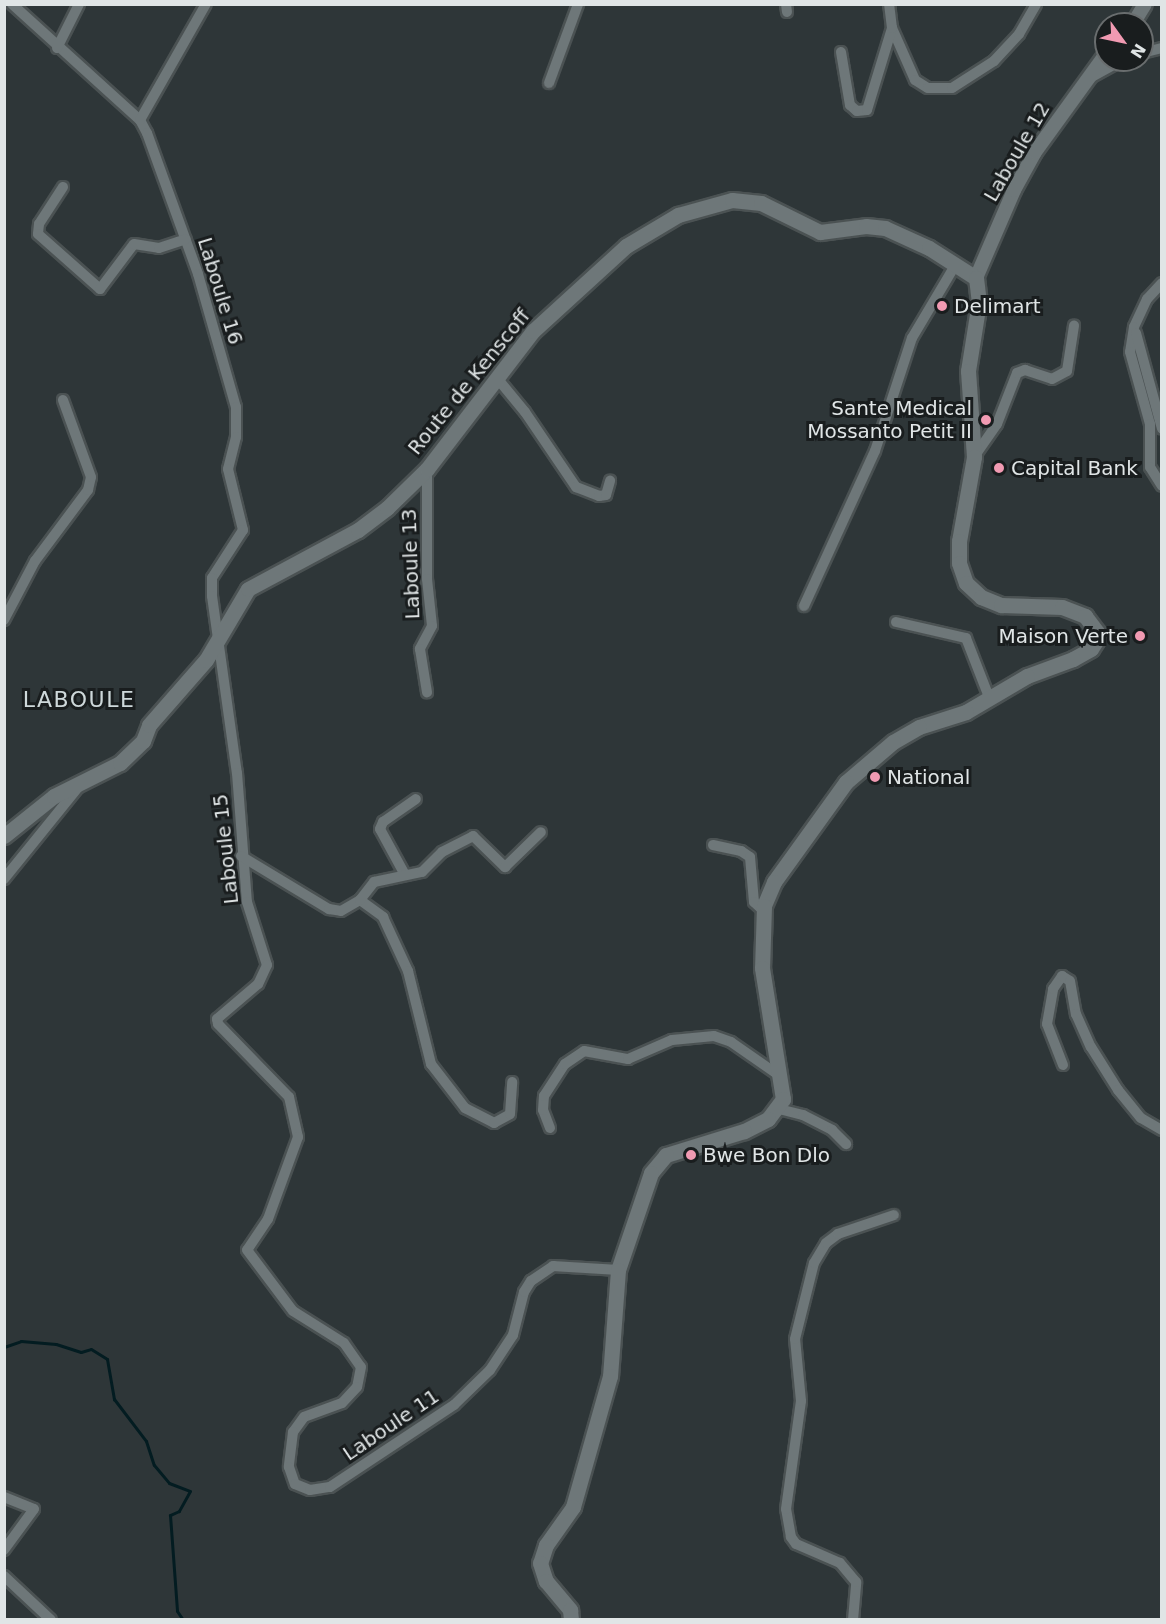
<!DOCTYPE html>
<style>
body{margin:0}
#map{position:relative;width:1166px;height:1624px;overflow:hidden;background:#2e3638;font-family:"DejaVu Sans",sans-serif}
div>[style]{position:absolute}
.stream>*{height:3px;margin:-1.5px;padding:0 1.5px;transform-origin:1.5px;border-radius:1.5px;background:#031c21}
.roads{filter:drop-shadow(2px 0 #4b5253) drop-shadow(-2px 0 #4b5253) drop-shadow(0 2px #4b5253) drop-shadow(0 -2px #4b5253)}
.minor>*{height:10px;margin:-5px;padding:0 5px;transform-origin:5px;border-radius:5px;background:#6e7779}
.tertiary>*{height:14px;margin:-7px;padding:0 7px;transform-origin:7px;border-radius:7px;background:#6e7779}
.secondary>*{height:15px;margin:-7.5px;padding:0 7.5px;transform-origin:7.5px;border-radius:7.5px;background:#6e7779}
.dots>*{width:16px;height:16px;translate:-50% -50%;box-sizing:border-box;border:3px solid #191d1e;border-radius:50%}
span{translate:-50% -50%;white-space:nowrap;text-align:center;line-height:1.15;-webkit-text-stroke:6px #191d1e;paint-order:stroke}
.street-label{font-size:20px;color:#e0e5e6}
.poi-label{font-size:20px;color:#e0e5e6}
.left{translate:0 -50%;text-align:left}
.right{translate:-100% -50%;text-align:right}
.quarter-label{font-size:22px;color:#ced8da;letter-spacing:1.5px}
.frame{position:absolute;inset:0;border:6px solid #e0e5e6;pointer-events:none}
.north{position:absolute;left:1094px;top:12px;width:60px;height:60px;box-sizing:border-box;background:#191d1e;border:2px solid #696d6e;border-radius:50%;rotate:123deg;font-size:16px;font-weight:700;line-height:24px;text-align:center;color:#e0e5e6}
.north::after{content:'';display:block;margin:auto;width:21px;height:27px;background:#f19ab2;clip-path:polygon(50% 0,100% 100%,50% 72%,0 100%)}
</style>
<div id="map">
<div class="stream">
<i style="left:4px;top:1347px;width:18px;rotate:-19deg"></i>
<i style="left:21px;top:1341px;width:35px;rotate:5deg"></i>
<i style="left:56px;top:1344px;width:26px;rotate:18deg"></i>
<i style="left:81px;top:1352px;width:10px;rotate:-17deg"></i>
<i style="left:91px;top:1349px;width:19px;rotate:32deg"></i>
<i style="left:107px;top:1359px;width:41px;rotate:80.1deg"></i>
<i style="left:114px;top:1399px;width:53px;rotate:52.7deg"></i>
<i style="left:146px;top:1441px;width:25px;rotate:72deg"></i>
<i style="left:154px;top:1465px;width:23px;rotate:50deg"></i>
<i style="left:169px;top:1483px;width:22px;rotate:21deg"></i>
<i style="left:190px;top:1491px;width:23px;rotate:119deg"></i>
<i style="left:179px;top:1511px;width:10px;rotate:156deg"></i>
<i style="left:170px;top:1515px;width:96px;rotate:85.8deg"></i>
<i style="left:177px;top:1611px;width:11px;rotate:56deg"></i>
</div>
<div class="roads">
<div class="minor">
<i style="left:12px;top:4px;width:173px;rotate:42.2deg"></i>
<i style="left:140px;top:120px;width:15px;rotate:62deg"></i>
<i style="left:147px;top:133px;width:150px;rotate:70.1deg"></i>
<i style="left:198px;top:274px;width:138px;rotate:74.1deg"></i>
<i style="left:236px;top:407px;width:30px;rotate:90deg"></i>
<i style="left:236px;top:437px;width:33px;rotate:104deg"></i>
<i style="left:228px;top:469px;width:63px;rotate:76.2deg"></i>
<i style="left:243px;top:530px;width:57px;rotate:122.9deg"></i>
<i style="left:212px;top:578px;width:18px;rotate:90deg"></i>
<i style="left:212px;top:596px;width:179px;rotate:82deg"></i>
<i style="left:237px;top:773px;width:129px;rotate:85.6deg"></i>
<i style="left:247px;top:902px;width:66px;rotate:72.4deg"></i>
<i style="left:267px;top:965px;width:21px;rotate:115deg"></i>
<i style="left:258px;top:984px;width:54px;rotate:139.5deg"></i>
<i style="left:217px;top:1019px;width:5px;rotate:79deg"></i>
<i style="left:218px;top:1024px;width:102px;rotate:45.8deg"></i>
<i style="left:289px;top:1097px;width:41px;rotate:77.3deg"></i>
<i style="left:298px;top:1137px;width:87px;rotate:110.1deg"></i>
<i style="left:268px;top:1219px;width:37px;rotate:124deg"></i>
<i style="left:247px;top:1250px;width:76px;rotate:53deg"></i>
<i style="left:293px;top:1311px;width:60px;rotate:32.1deg"></i>
<i style="left:344px;top:1343px;width:29px;rotate:55deg"></i>
<i style="left:361px;top:1367px;width:20px;rotate:101deg"></i>
<i style="left:357px;top:1387px;width:22px;rotate:133deg"></i>
<i style="left:342px;top:1403px;width:40px;rotate:159.8deg"></i>
<i style="left:304px;top:1417px;width:19px;rotate:126deg"></i>
<i style="left:293px;top:1432px;width:35px;rotate:97deg"></i>
<i style="left:289px;top:1467px;width:18px;rotate:71deg"></i>
<i style="left:295px;top:1484px;width:16px;rotate:22deg"></i>
<i style="left:310px;top:1490px;width:20px;rotate:-9deg"></i>
<i style="left:330px;top:1487px;width:149px;rotate:-33.5deg"></i>
<i style="left:454px;top:1405px;width:50px;rotate:-44.2deg"></i>
<i style="left:490px;top:1370px;width:42px;rotate:-56.7deg"></i>
<i style="left:513px;top:1335px;width:44px;rotate:-75.7deg"></i>
<i style="left:524px;top:1292px;width:13px;rotate:-58deg"></i>
<i style="left:531px;top:1281px;width:27px;rotate:-34deg"></i>
<i style="left:553px;top:1266px;width:65px;rotate:3.5deg"></i>
<i style="left:786px;top:4px;width:8px;rotate:83deg"></i>
<i style="left:892px;top:28px;width:57px;rotate:66.1deg"></i>
<i style="left:915px;top:80px;width:15px;rotate:32deg"></i>
<i style="left:928px;top:88px;width:24px"></i>
<i style="left:952px;top:88px;width:50px;rotate:-32.7deg"></i>
<i style="left:994px;top:61px;width:37px;rotate:-47deg"></i>
<i style="left:1019px;top:34px;width:34px;rotate:-60deg"></i>
<i style="left:57px;top:48px;width:49px;rotate:-63.4deg"></i>
<i style="left:841px;top:52px;width:54px;rotate:80.4deg"></i>
<i style="left:850px;top:105px;width:9px;rotate:41deg"></i>
<i style="left:857px;top:111px;width:10px;rotate:-6deg"></i>
<i style="left:867px;top:110px;width:86px;rotate:-73deg"></i>
<i style="left:892px;top:28px;width:24px;rotate:-97deg"></i>
<i style="left:1142px;top:53px;width:21px;rotate:-14deg"></i>
<i style="left:1090px;top:78px;width:38px;rotate:-29deg"></i>
<i style="left:549px;top:83px;width:84px;rotate:-69.8deg"></i>
<i style="left:140px;top:120px;width:133px;rotate:-60.4deg"></i>
<i style="left:63px;top:187px;width:44px;rotate:123deg"></i>
<i style="left:39px;top:224px;width:10px;rotate:96deg"></i>
<i style="left:38px;top:234px;width:83px;rotate:41.6deg"></i>
<i style="left:100px;top:289px;width:56px;rotate:-52.9deg"></i>
<i style="left:134px;top:244px;width:25px;rotate:9deg"></i>
<i style="left:159px;top:248px;width:28px;rotate:-18deg"></i>
<i style="left:1162px;top:283px;width:22px;rotate:133deg"></i>
<i style="left:1147px;top:299px;width:31px;rotate:115deg"></i>
<i style="left:1134px;top:327px;width:25px;rotate:99deg"></i>
<i style="left:1130px;top:352px;width:75px;rotate:74.5deg"></i>
<i style="left:1150px;top:424px;width:43px;rotate:90deg"></i>
<i style="left:1150px;top:467px;width:22px;rotate:58deg"></i>
<i style="left:1136px;top:333px;width:99px;rotate:74.8deg"></i>
<i style="left:497px;top:378px;width:44px;rotate:50.5deg"></i>
<i style="left:525px;top:412px;width:91px;rotate:55.8deg"></i>
<i style="left:576px;top:487px;width:25px;rotate:21deg"></i>
<i style="left:599px;top:496px;width:7px;rotate:-8deg"></i>
<i style="left:606px;top:495px;width:15px;rotate:-74deg"></i>
<i style="left:974px;top:457px;width:40px;rotate:-55.1deg"></i>
<i style="left:997px;top:424px;width:55px;rotate:-68.6deg"></i>
<i style="left:1017px;top:373px;width:9px;rotate:-21deg"></i>
<i style="left:1025px;top:370px;width:28px;rotate:18deg"></i>
<i style="left:1052px;top:379px;width:17px;rotate:-28deg"></i>
<i style="left:1067px;top:371px;width:46px;rotate:-81.2deg"></i>
<i style="left:427px;top:469px;width:110px;rotate:90deg"></i>
<i style="left:427px;top:579px;width:47px;rotate:83.9deg"></i>
<i style="left:432px;top:626px;width:26px;rotate:118deg"></i>
<i style="left:420px;top:649px;width:44px;rotate:80.8deg"></i>
<i style="left:804px;top:606px;width:170px;rotate:-65.4deg"></i>
<i style="left:875px;top:451px;width:119px;rotate:-71.9deg"></i>
<i style="left:912px;top:338px;width:86px;rotate:-59.3deg"></i>
<i style="left:4px;top:620px;width:67px;rotate:-62.3deg"></i>
<i style="left:35px;top:561px;width:89px;rotate:-53.3deg"></i>
<i style="left:88px;top:490px;width:13px;rotate:-77deg"></i>
<i style="left:91px;top:477px;width:82px;rotate:-110deg"></i>
<i style="left:896px;top:622px;width:72px;rotate:12.9deg"></i>
<i style="left:966px;top:638px;width:63px;rotate:68.7deg"></i>
<i style="left:713px;top:845px;width:29px;rotate:12deg"></i>
<i style="left:741px;top:851px;width:11px;rotate:34deg"></i>
<i style="left:750px;top:857px;width:45px;rotate:84.9deg"></i>
<i style="left:754px;top:902px;width:13px;rotate:42deg"></i>
<i style="left:241px;top:856px;width:103px;rotate:31.1deg"></i>
<i style="left:329px;top:909px;width:12px;rotate:9deg"></i>
<i style="left:341px;top:911px;width:22px;rotate:-30deg"></i>
<i style="left:360px;top:900px;width:29px;rotate:36deg"></i>
<i style="left:383px;top:917px;width:60px;rotate:65.2deg"></i>
<i style="left:408px;top:971px;width:96px;rotate:76.1deg"></i>
<i style="left:431px;top:1064px;width:56px;rotate:52.3deg"></i>
<i style="left:465px;top:1108px;width:33px;rotate:27deg"></i>
<i style="left:494px;top:1123px;width:18px;rotate:-29deg"></i>
<i style="left:510px;top:1114px;width:32px;rotate:-86deg"></i>
<i style="left:404px;top:873px;width:50px;rotate:-118.6deg"></i>
<i style="left:380px;top:829px;width:8px;rotate:-67deg"></i>
<i style="left:383px;top:822px;width:40px;rotate:-34.9deg"></i>
<i style="left:4px;top:879px;width:121px;rotate:-51deg"></i>
<i style="left:360px;top:900px;width:23px;rotate:-52deg"></i>
<i style="left:374px;top:882px;width:49px;rotate:-11.8deg"></i>
<i style="left:422px;top:872px;width:28px;rotate:-45deg"></i>
<i style="left:442px;top:852px;width:35px;rotate:-27deg"></i>
<i style="left:473px;top:836px;width:45px;rotate:44.1deg"></i>
<i style="left:505px;top:867px;width:50px;rotate:-44.2deg"></i>
<i style="left:1063px;top:1065px;width:44px;rotate:-111.3deg"></i>
<i style="left:1047px;top:1024px;width:36px;rotate:-80deg"></i>
<i style="left:1053px;top:989px;width:16px;rotate:-55deg"></i>
<i style="left:1062px;top:976px;width:9px;rotate:32deg"></i>
<i style="left:1070px;top:981px;width:34px;rotate:80deg"></i>
<i style="left:1076px;top:1014px;width:36px;rotate:66deg"></i>
<i style="left:1091px;top:1047px;width:51px;rotate:57.9deg"></i>
<i style="left:1118px;top:1090px;width:36px;rotate:51deg"></i>
<i style="left:1141px;top:1118px;width:24px;rotate:30deg"></i>
<i style="left:779px;top:1109px;width:25px;rotate:14deg"></i>
<i style="left:803px;top:1115px;width:33px;rotate:27deg"></i>
<i style="left:832px;top:1130px;width:20px;rotate:45deg"></i>
<i style="left:550px;top:1128px;width:19px;rotate:-111deg"></i>
<i style="left:543px;top:1110px;width:14px;rotate:-86deg"></i>
<i style="left:544px;top:1096px;width:38px;rotate:-57deg"></i>
<i style="left:565px;top:1064px;width:23px;rotate:-34deg"></i>
<i style="left:584px;top:1051px;width:45px;rotate:10.3deg"></i>
<i style="left:628px;top:1059px;width:48px;rotate:-23.4deg"></i>
<i style="left:672px;top:1040px;width:42px;rotate:-5.4deg"></i>
<i style="left:714px;top:1036px;width:18px;rotate:19deg"></i>
<i style="left:731px;top:1042px;width:60px;rotate:34.8deg"></i>
<i style="left:4px;top:1497px;width:32px;rotate:22deg"></i>
<i style="left:34px;top:1509px;width:51px;rotate:126.2deg"></i>
<i style="left:4px;top:1576px;width:64px;rotate:43.1deg"></i>
<i style="left:853px;top:1620px;width:38px;rotate:-85deg"></i>
<i style="left:856px;top:1582px;width:25px;rotate:-130deg"></i>
<i style="left:840px;top:1563px;width:48px;rotate:-156.6deg"></i>
<i style="left:796px;top:1544px;width:9px;rotate:-126deg"></i>
<i style="left:791px;top:1537px;width:28px;rotate:-100deg"></i>
<i style="left:786px;top:1509px;width:109px;rotate:-82.1deg"></i>
<i style="left:801px;top:1401px;width:62px;rotate:-95.5deg"></i>
<i style="left:795px;top:1339px;width:78px;rotate:-76deg"></i>
<i style="left:814px;top:1263px;width:23px;rotate:-59deg"></i>
<i style="left:826px;top:1243px;width:15px;rotate:-37deg"></i>
<i style="left:838px;top:1234px;width:59px;rotate:-18.7deg"></i>
</div>
<div class="tertiary">
<i style="left:1133px;top:24px;width:23px;rotate:-59deg"></i>
<i style="left:976px;top:278px;width:96px;rotate:-66.6deg"></i>
<i style="left:1014px;top:190px;width:43px;rotate:-61.1deg"></i>
<i style="left:1035px;top:152px;width:121px;rotate:-54.1deg"></i>
</div>
<div class="secondary">
<i style="left:4px;top:836px;width:64px;rotate:-38.7deg"></i>
<i style="left:54px;top:796px;width:74px;rotate:-26.6deg"></i>
<i style="left:120px;top:763px;width:32px;rotate:-44deg"></i>
<i style="left:143px;top:741px;width:17px;rotate:-69deg"></i>
<i style="left:149px;top:725px;width:86px;rotate:-48.8deg"></i>
<i style="left:206px;top:660px;width:82px;rotate:-59.4deg"></i>
<i style="left:248px;top:589px;width:125px;rotate:-28.2deg"></i>
<i style="left:358px;top:530px;width:36px;rotate:-37deg"></i>
<i style="left:387px;top:508px;width:56px;rotate:-44.3deg"></i>
<i style="left:427px;top:469px;width:174px;rotate:-52.5deg"></i>
<i style="left:533px;top:331px;width:126px;rotate:-42.4deg"></i>
<i style="left:626px;top:246px;width:61px;rotate:-30.8deg"></i>
<i style="left:678px;top:215px;width:56px;rotate:-15.5deg"></i>
<i style="left:732px;top:200px;width:29px;rotate:6deg"></i>
<i style="left:761px;top:203px;width:66px;rotate:26.2deg"></i>
<i style="left:820px;top:232px;width:46px;rotate:-7.4deg"></i>
<i style="left:866px;top:226px;width:19px;rotate:6deg"></i>
<i style="left:885px;top:228px;width:48px;rotate:24.4deg"></i>
<i style="left:929px;top:248px;width:56px;rotate:32.6deg"></i>
<i style="left:976px;top:278px;width:24px;rotate:83deg"></i>
<i style="left:979px;top:302px;width:70px;rotate:99.1deg"></i>
<i style="left:968px;top:371px;width:86px;rotate:86deg"></i>
<i style="left:974px;top:457px;width:85px;rotate:100.1deg"></i>
<i style="left:959px;top:541px;width:22px;rotate:90deg"></i>
<i style="left:959px;top:563px;width:21px;rotate:71deg"></i>
<i style="left:966px;top:583px;width:21px;rotate:43deg"></i>
<i style="left:981px;top:597px;width:22px;rotate:22deg"></i>
<i style="left:1001px;top:605px;width:61px;rotate:1.9deg"></i>
<i style="left:1062px;top:607px;width:25px;rotate:21deg"></i>
<i style="left:1085px;top:616px;width:20px;rotate:53deg"></i>
<i style="left:1097px;top:632px;width:9px;rotate:96deg"></i>
<i style="left:1096px;top:641px;width:9px;rotate:122deg"></i>
<i style="left:1091px;top:649px;width:21px;rotate:151deg"></i>
<i style="left:1073px;top:659px;width:49px;rotate:159.7deg"></i>
<i style="left:1027px;top:676px;width:71px;rotate:149.5deg"></i>
<i style="left:966px;top:712px;width:49px;rotate:162.3deg"></i>
<i style="left:919px;top:727px;width:30px;rotate:150deg"></i>
<i style="left:893px;top:742px;width:62px;rotate:139.6deg"></i>
<i style="left:846px;top:782px;width:123px;rotate:125.8deg"></i>
<i style="left:774px;top:882px;width:26px;rotate:113deg"></i>
<i style="left:764px;top:906px;width:62px;rotate:91.8deg"></i>
<i style="left:762px;top:968px;width:133px;rotate:80.9deg"></i>
<i style="left:783px;top:1099px;width:25px;rotate:127deg"></i>
<i style="left:768px;top:1119px;width:27px;rotate:153deg"></i>
<i style="left:744px;top:1131px;width:82px;rotate:162.9deg"></i>
<i style="left:666px;top:1155px;width:23px;rotate:130deg"></i>
<i style="left:651px;top:1173px;width:102px;rotate:108.8deg"></i>
<i style="left:618px;top:1270px;width:106px;rotate:94.3deg"></i>
<i style="left:610px;top:1376px;width:136px;rotate:105.8deg"></i>
<i style="left:573px;top:1507px;width:47px;rotate:125.4deg"></i>
<i style="left:546px;top:1545px;width:19px;rotate:108deg"></i>
<i style="left:540px;top:1563px;width:19px;rotate:72deg"></i>
<i style="left:546px;top:1581px;width:38px;rotate:50deg"></i>
<i style="left:570px;top:1610px;width:10px;rotate:84deg"></i>
</div>
</div>
<div class="dots">
<i style="left:942px;top:306px;background:#f19ab2"></i>
<i style="left:986px;top:420px;background:#f19ab2"></i>
<i style="left:999px;top:468px;background:#f19ab2"></i>
<i style="left:1140px;top:636px;background:#f19ab2"></i>
<i style="left:875px;top:777px;background:#f19ab2"></i>
<i style="left:691px;top:1155px;background:#f19ab2"></i>
</div>
<div class="street-label">
<span style="left:1017px;top:152px;rotate:-60deg">Laboule 12</span>
<span style="left:220px;top:291px;rotate:73deg">Laboule 16</span>
<span style="left:469px;top:382px;rotate:-51deg">Route de Kenscoff</span>
<span style="left:411px;top:564px;rotate:-92deg">Laboule 13</span>
<span style="left:226px;top:849px;rotate:-96deg">Laboule 15</span>
<span style="left:391px;top:1425px;rotate:-34deg">Laboule 11</span>
</div>
<div class="poi-label">
<span class="left" style="left:954px;top:306px">Delimart</span>
<span class="right" style="left:972px;top:420px">Sante Medical<br>Mossanto Petit II</span>
<span class="left" style="left:1011px;top:468px">Capital Bank</span>
<span class="right" style="left:1128px;top:636px">Maison Verte</span>
<span class="left" style="left:887px;top:777px">National</span>
<span class="left" style="left:703px;top:1155px">Bwe Bon Dlo</span>
</div>
<div class="quarter-label">
<span style="left:79px;top:700px">LABOULE</span>
</div>
<div class="frame"></div>
<div class="north">N</div>
</div>
